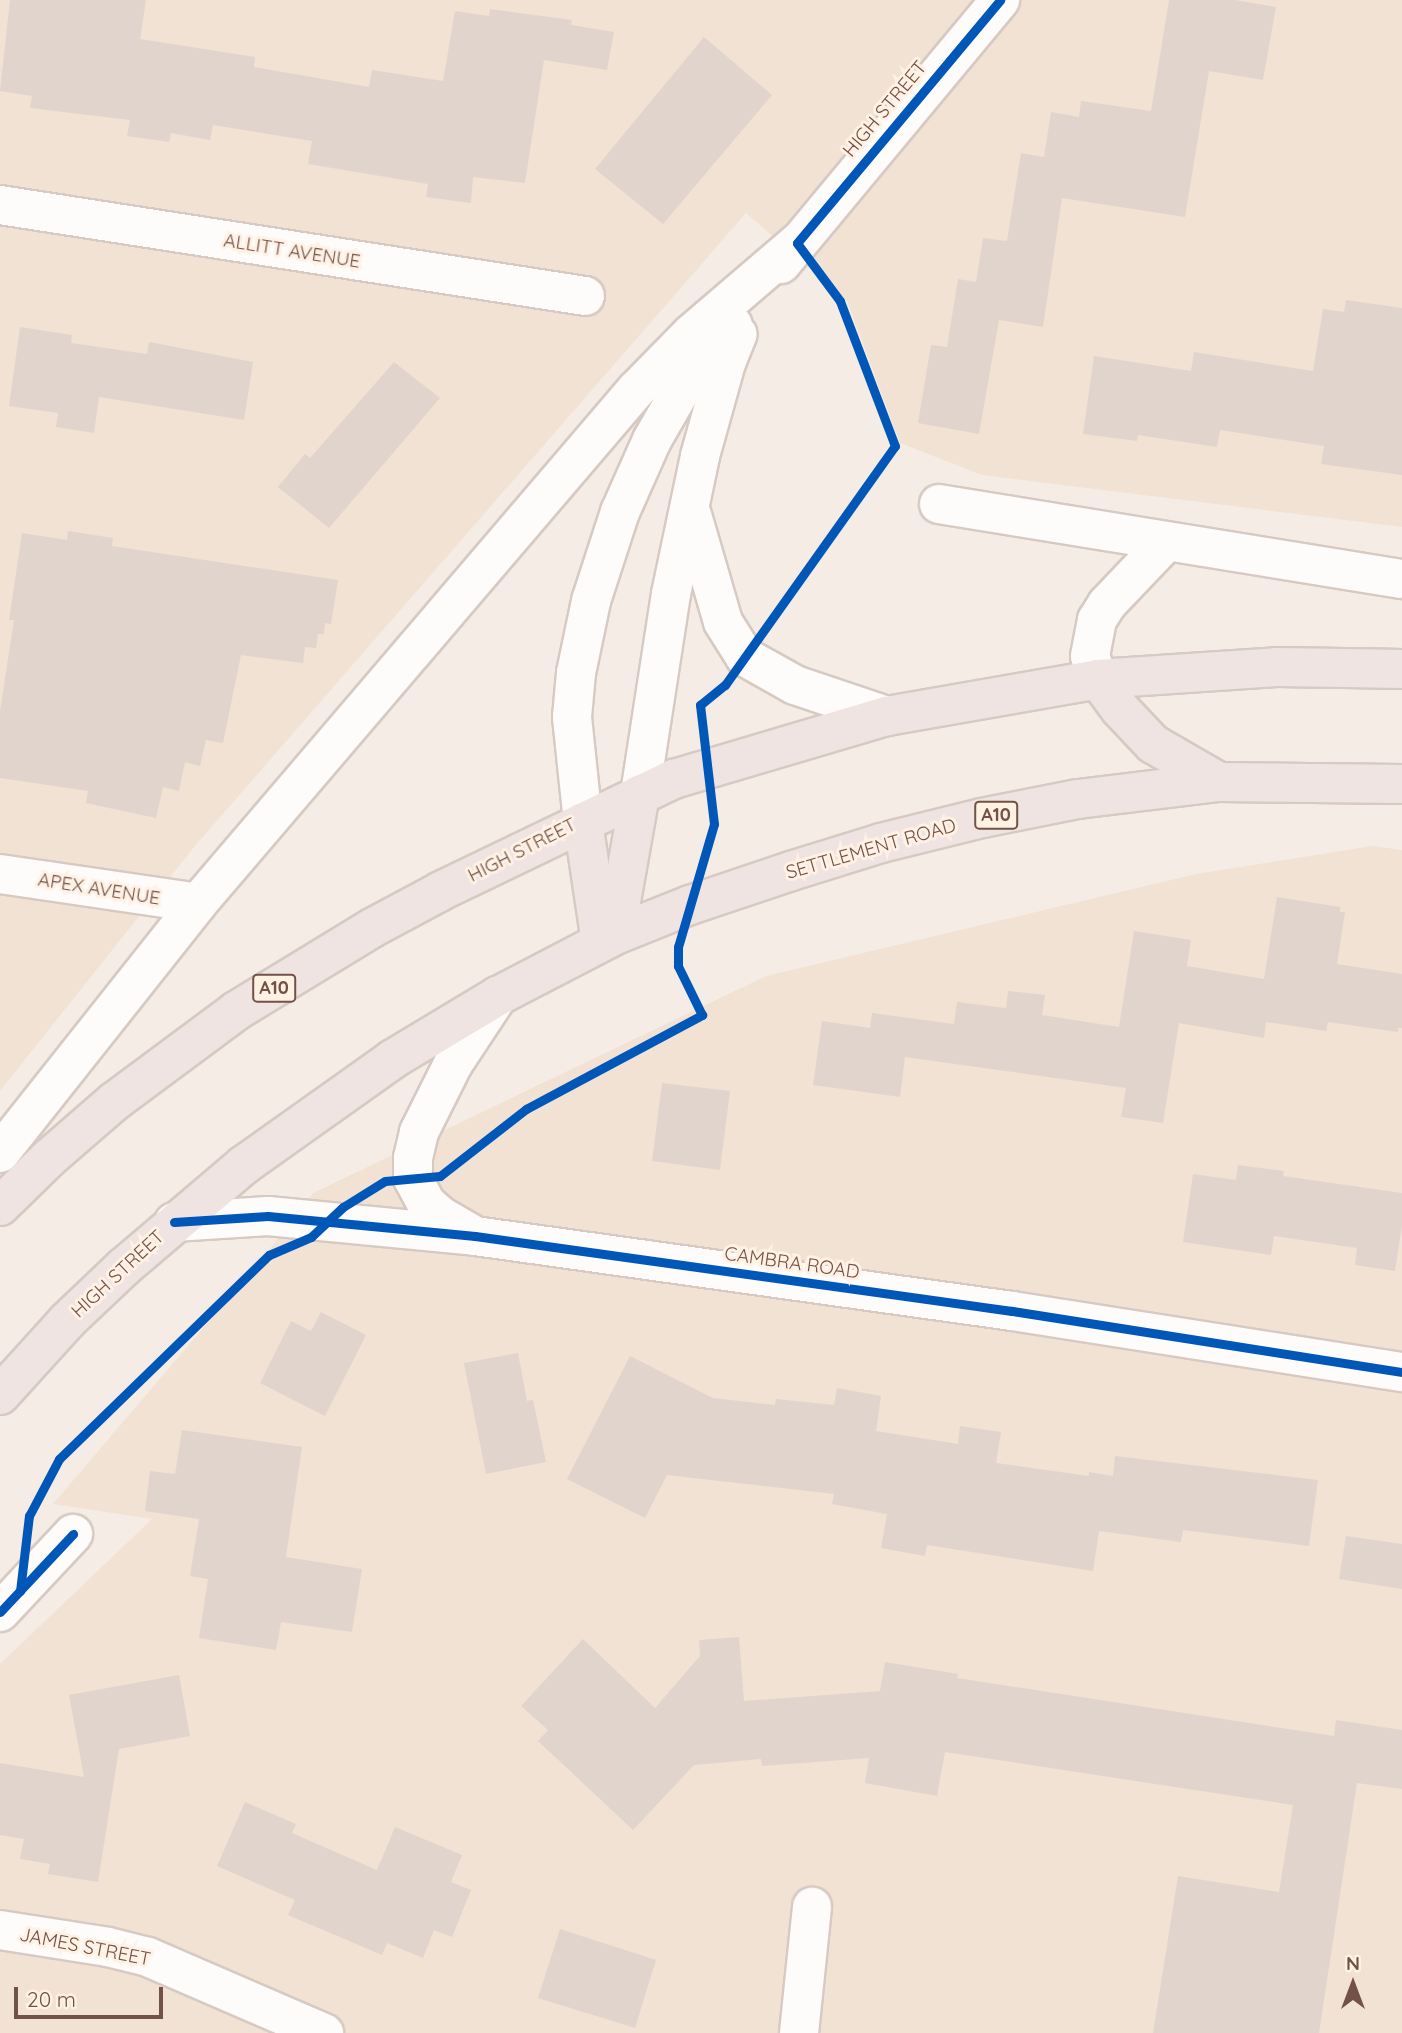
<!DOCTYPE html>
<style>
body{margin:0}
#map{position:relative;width:1402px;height:2033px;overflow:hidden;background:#f5ede5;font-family:Quicksand,sans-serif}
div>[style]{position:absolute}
.residential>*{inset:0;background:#f1e2d4}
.building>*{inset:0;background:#e1d4cd}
.roads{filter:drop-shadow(2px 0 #d6cac3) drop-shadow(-2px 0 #d6cac3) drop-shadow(0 2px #d6cac3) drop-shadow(0 -2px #d6cac3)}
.street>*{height:38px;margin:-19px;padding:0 19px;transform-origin:19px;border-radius:19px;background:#fefcfb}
.secondary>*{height:38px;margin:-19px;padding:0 19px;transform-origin:19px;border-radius:19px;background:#fefcfb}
.highway>*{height:38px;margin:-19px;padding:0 19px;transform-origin:19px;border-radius:19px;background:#f0e4e2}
.cycleway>*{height:9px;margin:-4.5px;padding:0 4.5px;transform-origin:4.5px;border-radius:4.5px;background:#0057b8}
span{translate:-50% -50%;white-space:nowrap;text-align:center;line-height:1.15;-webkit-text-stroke:6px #fff1e4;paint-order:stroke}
.shield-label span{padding:2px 5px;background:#fff1e4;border:2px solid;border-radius:5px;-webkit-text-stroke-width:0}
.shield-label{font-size:18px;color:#725146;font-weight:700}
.street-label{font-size:19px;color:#725146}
.north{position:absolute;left:1318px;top:1949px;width:70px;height:70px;-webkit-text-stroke:5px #fff1e4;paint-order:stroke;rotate:0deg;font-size:19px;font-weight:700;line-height:28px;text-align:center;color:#725146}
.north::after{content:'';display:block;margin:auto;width:24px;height:32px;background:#725146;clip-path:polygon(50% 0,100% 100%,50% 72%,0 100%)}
.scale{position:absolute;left:14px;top:1987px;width:149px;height:32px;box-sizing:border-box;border:4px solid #725146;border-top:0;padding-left:9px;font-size:21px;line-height:24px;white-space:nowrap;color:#725146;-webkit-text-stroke:5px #fff1e4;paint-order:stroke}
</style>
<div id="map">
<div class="residential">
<i style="clip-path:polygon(0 0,1402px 0,1402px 527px,982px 475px,900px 443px,847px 301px,746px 213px,195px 846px,0 1091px)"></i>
<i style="clip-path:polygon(1372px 846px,1402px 850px,1402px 2033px,0 2033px,0 1664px,152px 1519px,53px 1504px,262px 1259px,313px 1193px,766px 976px,1196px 874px)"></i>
</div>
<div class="building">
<i style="clip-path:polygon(10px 0,146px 0,140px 39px,255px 57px,254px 67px,369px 87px,372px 70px,443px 81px,455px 11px,489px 16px,490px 9px,572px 20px,571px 25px,614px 32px,607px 70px,544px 60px,525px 183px,473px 177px,471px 203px,426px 197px,428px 184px,308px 164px,312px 141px,213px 125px,210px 140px,171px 133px,169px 142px,127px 136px,130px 120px,30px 108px,32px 96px,0 91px)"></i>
<i style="clip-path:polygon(1169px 0,1235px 0,1276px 7px,1263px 80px,1209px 71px,1185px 217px,1062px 198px,1043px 327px,999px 320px,979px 434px,918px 423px,931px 345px,947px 347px,958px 279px,976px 282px,983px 238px,1007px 241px,1021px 153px,1044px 157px,1051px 112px,1079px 117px,1081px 101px,1151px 111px)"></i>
<i style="clip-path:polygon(704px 37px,772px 95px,663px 224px,595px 169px)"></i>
<i style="clip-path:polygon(1346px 300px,1402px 308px,1402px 475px,1321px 464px,1324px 446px,1220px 430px,1217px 447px,1138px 435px,1137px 441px,1083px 434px,1094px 356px,1191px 371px,1194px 352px,1313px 371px,1323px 309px,1344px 312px)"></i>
<i style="clip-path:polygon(20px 327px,72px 335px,71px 343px,147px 354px,149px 342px,253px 362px,244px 420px,99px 397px,94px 433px,56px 427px,58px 413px,9px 406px)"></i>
<i style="clip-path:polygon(394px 362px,440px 398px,329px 528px,278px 487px,305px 454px,310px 458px)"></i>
<i style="clip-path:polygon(68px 531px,113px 538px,112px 546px,338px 580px,331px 624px,325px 623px,324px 634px,318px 634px,316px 648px,305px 647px,303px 663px,241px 655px,223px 743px,206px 740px,200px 766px,185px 762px,179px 791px,163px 787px,156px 818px,86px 803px,88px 791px,0 778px,0 711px,14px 620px,9px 620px,22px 533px,67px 540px)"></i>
<i style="clip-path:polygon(1277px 897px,1340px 907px,1340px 912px,1345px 912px,1337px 964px,1402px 974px,1402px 1028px,1398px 1028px,1398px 1032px,1328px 1022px,1326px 1031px,1266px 1022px,1264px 1038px,1179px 1023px,1163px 1123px,1121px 1117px,1126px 1088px,905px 1057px,900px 1097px,813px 1085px,822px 1021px,870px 1028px,872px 1013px,954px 1024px,957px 1002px,1006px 1008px,1008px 991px,1045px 995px,1042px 1015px,1119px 1027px,1134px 931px,1191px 940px,1187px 966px,1264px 979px)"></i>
<i style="clip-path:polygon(662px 1083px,730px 1091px,720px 1170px,652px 1161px)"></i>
<i style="clip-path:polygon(1238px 1165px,1284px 1171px,1283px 1176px,1402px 1193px,1402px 1225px,1395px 1271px,1355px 1265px,1357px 1248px,1274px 1236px,1271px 1255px,1183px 1242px,1193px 1174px,1236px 1180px)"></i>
<i style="clip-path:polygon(321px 1312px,366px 1335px,325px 1416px,260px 1383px,291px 1321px,311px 1331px)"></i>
<i style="clip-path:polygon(518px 1353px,527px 1401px,533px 1400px,546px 1462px,486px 1474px,464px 1363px)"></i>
<i style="clip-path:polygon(630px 1356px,713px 1398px,775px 1405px,776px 1399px,834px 1405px,837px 1388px,881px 1396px,876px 1431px,958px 1444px,960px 1426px,1001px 1432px,996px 1463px,1089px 1476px,1089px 1472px,1113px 1476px,1115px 1456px,1318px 1480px,1309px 1546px,1183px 1530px,1181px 1542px,1099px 1531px,1093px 1571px,927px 1545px,925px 1556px,881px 1548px,887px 1514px,832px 1504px,834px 1494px,667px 1475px,645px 1518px,567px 1479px)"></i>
<i style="clip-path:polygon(182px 1430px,302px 1447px,286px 1557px,362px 1569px,352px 1632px,281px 1622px,276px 1650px,199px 1638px,208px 1579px,190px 1576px,199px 1519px,145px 1511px,150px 1471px,175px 1474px)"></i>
<i style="clip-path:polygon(1346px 1536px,1402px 1544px,1402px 1589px,1339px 1579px)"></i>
<i style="clip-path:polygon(739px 1637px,744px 1701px,880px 1691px,885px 1662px,958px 1674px,957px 1678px,1334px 1736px,1336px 1720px,1402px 1730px,1402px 1789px,1357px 1783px,1319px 2033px,1153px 2033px,1178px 1876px,1279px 1892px,1293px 1805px,945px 1752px,937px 1796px,865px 1783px,869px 1758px,762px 1766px,761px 1759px,694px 1765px,633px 1830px,538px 1741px,548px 1730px,521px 1706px,583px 1639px,655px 1708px,700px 1656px,699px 1640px)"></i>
<i style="clip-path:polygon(179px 1675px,190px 1736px,119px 1749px,98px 1882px,48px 1874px,50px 1864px,20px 1859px,24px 1839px,0 1835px,0 1763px,84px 1777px,69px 1695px)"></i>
<i style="clip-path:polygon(245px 1802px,296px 1824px,292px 1833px,377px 1870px,395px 1827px,462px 1855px,451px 1882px,471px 1890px,452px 1937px,434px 1930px,423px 1958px,387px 1943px,382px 1955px,288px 1915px,295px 1900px,217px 1866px)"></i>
<i style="clip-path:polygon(560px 1929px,656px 1960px,635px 2028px,538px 1998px)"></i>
</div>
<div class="roads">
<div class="street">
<i style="left:0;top:205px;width:592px;rotate:8.84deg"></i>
<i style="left:939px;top:504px;width:469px;rotate:9.2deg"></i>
<i style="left:1098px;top:679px;width:24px;rotate:-109deg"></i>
<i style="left:1090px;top:656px;width:37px;rotate:-79deg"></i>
<i style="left:1097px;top:620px;width:19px;rotate:-58deg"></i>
<i style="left:1107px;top:604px;width:84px;rotate:-46.4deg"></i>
<i style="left:0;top:874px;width:200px;rotate:8.3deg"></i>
<i style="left:174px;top:1222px;width:94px;rotate:-3.7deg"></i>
<i style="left:268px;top:1216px;width:208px;rotate:5.5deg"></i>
<i style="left:475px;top:1236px;width:542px;rotate:7.95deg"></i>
<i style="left:1012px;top:1311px;width:395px;rotate:8.9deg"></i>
<i style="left:470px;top:1233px;width:32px;rotate:-150deg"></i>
<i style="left:442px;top:1217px;width:21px;rotate:-139deg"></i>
<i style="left:426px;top:1203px;width:27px;rotate:-118deg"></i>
<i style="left:413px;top:1179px;width:21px;rotate:-90deg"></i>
<i style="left:413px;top:1158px;width:27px;rotate:-77deg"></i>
<i style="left:419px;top:1132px;width:76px;rotate:-63.4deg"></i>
<i style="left:453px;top:1064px;width:82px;rotate:-56.5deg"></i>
<i style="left:0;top:1612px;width:107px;rotate:-46.9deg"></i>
<i style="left:0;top:1930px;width:109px;rotate:8.9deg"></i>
<i style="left:108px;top:1947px;width:41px;rotate:14deg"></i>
<i style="left:148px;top:1957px;width:192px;rotate:23.4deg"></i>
<i style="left:799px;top:2033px;width:127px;rotate:-84.1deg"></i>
</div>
<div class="secondary">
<i style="left:781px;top:264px;width:343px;rotate:-50.3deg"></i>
<i style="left:692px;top:515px;width:111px;rotate:73.8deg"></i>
<i style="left:723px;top:622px;width:41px;rotate:57.8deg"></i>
<i style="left:745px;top:657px;width:57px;rotate:29.2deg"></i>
<i style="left:795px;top:685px;width:97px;rotate:18.6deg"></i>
<i style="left:640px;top:794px;width:202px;rotate:-81.2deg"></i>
<i style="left:671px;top:594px;width:141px;rotate:-78.1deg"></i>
<i style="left:700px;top:456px;width:97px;rotate:-74.4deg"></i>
<i style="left:726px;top:363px;width:31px;rotate:-68deg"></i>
<i style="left:583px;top:822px;width:106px;rotate:-96deg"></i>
<i style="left:572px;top:717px;width:44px;rotate:-84.8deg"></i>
<i style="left:576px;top:673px;width:74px;rotate:-78.2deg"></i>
<i style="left:591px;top:601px;width:94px;rotate:-72deg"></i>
<i style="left:620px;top:512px;width:79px;rotate:-66deg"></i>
<i style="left:652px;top:440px;width:60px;rotate:-60deg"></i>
<i style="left:682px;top:388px;width:81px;rotate:-51deg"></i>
<i style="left:0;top:1153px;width:319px;rotate:-51.6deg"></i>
<i style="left:198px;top:903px;width:675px;rotate:-49.51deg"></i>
<i style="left:636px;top:390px;width:78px;rotate:-45.5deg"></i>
<i style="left:691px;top:334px;width:140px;rotate:-40.6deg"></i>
</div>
<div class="highway">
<i style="left:1098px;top:679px;width:37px;rotate:54deg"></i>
<i style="left:1120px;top:709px;width:48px;rotate:46.7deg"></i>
<i style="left:1153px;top:744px;width:76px;rotate:29.9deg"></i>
<i style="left:583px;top:822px;width:121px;rotate:81.5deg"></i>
<i style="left:615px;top:935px;width:143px;rotate:-79.9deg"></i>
<i style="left:0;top:1206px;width:67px;rotate:-44.4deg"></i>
<i style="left:48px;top:1159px;width:89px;rotate:-40.9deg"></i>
<i style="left:115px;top:1101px;width:151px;rotate:-36.6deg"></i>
<i style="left:236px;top:1011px;width:159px;rotate:-31.4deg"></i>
<i style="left:372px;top:928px;width:78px;rotate:-28.2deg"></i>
<i style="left:441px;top:891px;width:259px;rotate:-25.7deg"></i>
<i style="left:674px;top:779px;width:222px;rotate:-16.5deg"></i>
<i style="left:887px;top:716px;width:214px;rotate:-9.9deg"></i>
<i style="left:1098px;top:679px;width:179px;rotate:-3.8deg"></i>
<i style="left:1277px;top:667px;width:125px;rotate:0.9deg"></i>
<i style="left:0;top:1395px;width:100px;rotate:-47.8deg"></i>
<i style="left:67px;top:1321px;width:79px;rotate:-43.5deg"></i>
<i style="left:124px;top:1267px;width:157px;rotate:-40.4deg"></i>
<i style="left:244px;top:1165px;width:183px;rotate:-35.4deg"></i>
<i style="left:393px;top:1059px;width:122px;rotate:-31deg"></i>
<i style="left:498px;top:996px;width:132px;rotate:-27.5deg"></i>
<i style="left:615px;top:935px;width:81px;rotate:-21.8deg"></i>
<i style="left:690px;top:905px;width:107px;rotate:-18.6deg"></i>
<i style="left:791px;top:871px;width:94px;rotate:-17.3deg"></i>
<i style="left:881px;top:843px;width:104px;rotate:-13.9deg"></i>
<i style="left:982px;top:818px;width:98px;rotate:-11.2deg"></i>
<i style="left:1078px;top:799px;width:142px;rotate:-6.9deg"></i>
<i style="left:1219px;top:782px;width:183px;rotate:0.6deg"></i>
</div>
</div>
<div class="cycleway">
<i style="left:174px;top:1222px;width:94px;rotate:-3.7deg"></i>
<i style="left:268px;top:1216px;width:208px;rotate:5.5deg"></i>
<i style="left:475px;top:1236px;width:542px;rotate:7.95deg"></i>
<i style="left:1012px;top:1311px;width:395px;rotate:8.9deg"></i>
<i style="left:20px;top:1591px;width:76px;rotate:-83.2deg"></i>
<i style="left:29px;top:1516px;width:64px;rotate:-62.2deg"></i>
<i style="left:59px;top:1459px;width:293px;rotate:-44.2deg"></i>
<i style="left:269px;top:1255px;width:46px;rotate:-23.2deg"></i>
<i style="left:311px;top:1237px;width:44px;rotate:-43.2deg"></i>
<i style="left:343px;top:1207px;width:49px;rotate:-31.8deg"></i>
<i style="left:385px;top:1181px;width:55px;rotate:-5.2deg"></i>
<i style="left:440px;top:1176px;width:109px;rotate:-37.9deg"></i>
<i style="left:526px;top:1109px;width:200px;rotate:-28.1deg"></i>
<i style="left:702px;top:1015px;width:55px;rotate:-116.1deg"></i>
<i style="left:678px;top:966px;width:19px;rotate:-90deg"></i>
<i style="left:678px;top:947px;width:128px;rotate:-73.7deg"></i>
<i style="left:714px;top:824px;width:120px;rotate:-96.7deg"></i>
<i style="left:700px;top:705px;width:32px;rotate:-39deg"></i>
<i style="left:725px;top:685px;width:293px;rotate:-54.6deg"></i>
<i style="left:895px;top:446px;width:155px;rotate:-110.8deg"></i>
<i style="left:840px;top:301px;width:72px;rotate:-126.6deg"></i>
<i style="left:797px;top:243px;width:317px;rotate:-50.1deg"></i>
<i style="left:0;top:1612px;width:107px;rotate:-46.9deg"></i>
</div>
<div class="shield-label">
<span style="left:996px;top:815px">A10</span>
<span style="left:274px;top:988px">A10</span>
</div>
<div class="street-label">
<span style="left:885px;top:109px;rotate:-50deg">HIGH STREET</span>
<span style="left:292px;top:251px;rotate:9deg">ALLITT AVENUE</span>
<span style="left:871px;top:849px;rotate:-16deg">SETTLEMENT ROAD</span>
<span style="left:522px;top:850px;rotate:-27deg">HIGH STREET</span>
<span style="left:99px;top:889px;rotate:9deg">APEX AVENUE</span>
<span style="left:792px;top:1263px;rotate:8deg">CAMBRA ROAD</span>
<span style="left:118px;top:1274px;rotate:-43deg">HIGH STREET</span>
<span style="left:85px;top:1947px;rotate:11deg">JAMES STREET</span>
</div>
<div class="north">N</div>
<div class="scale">20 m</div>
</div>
